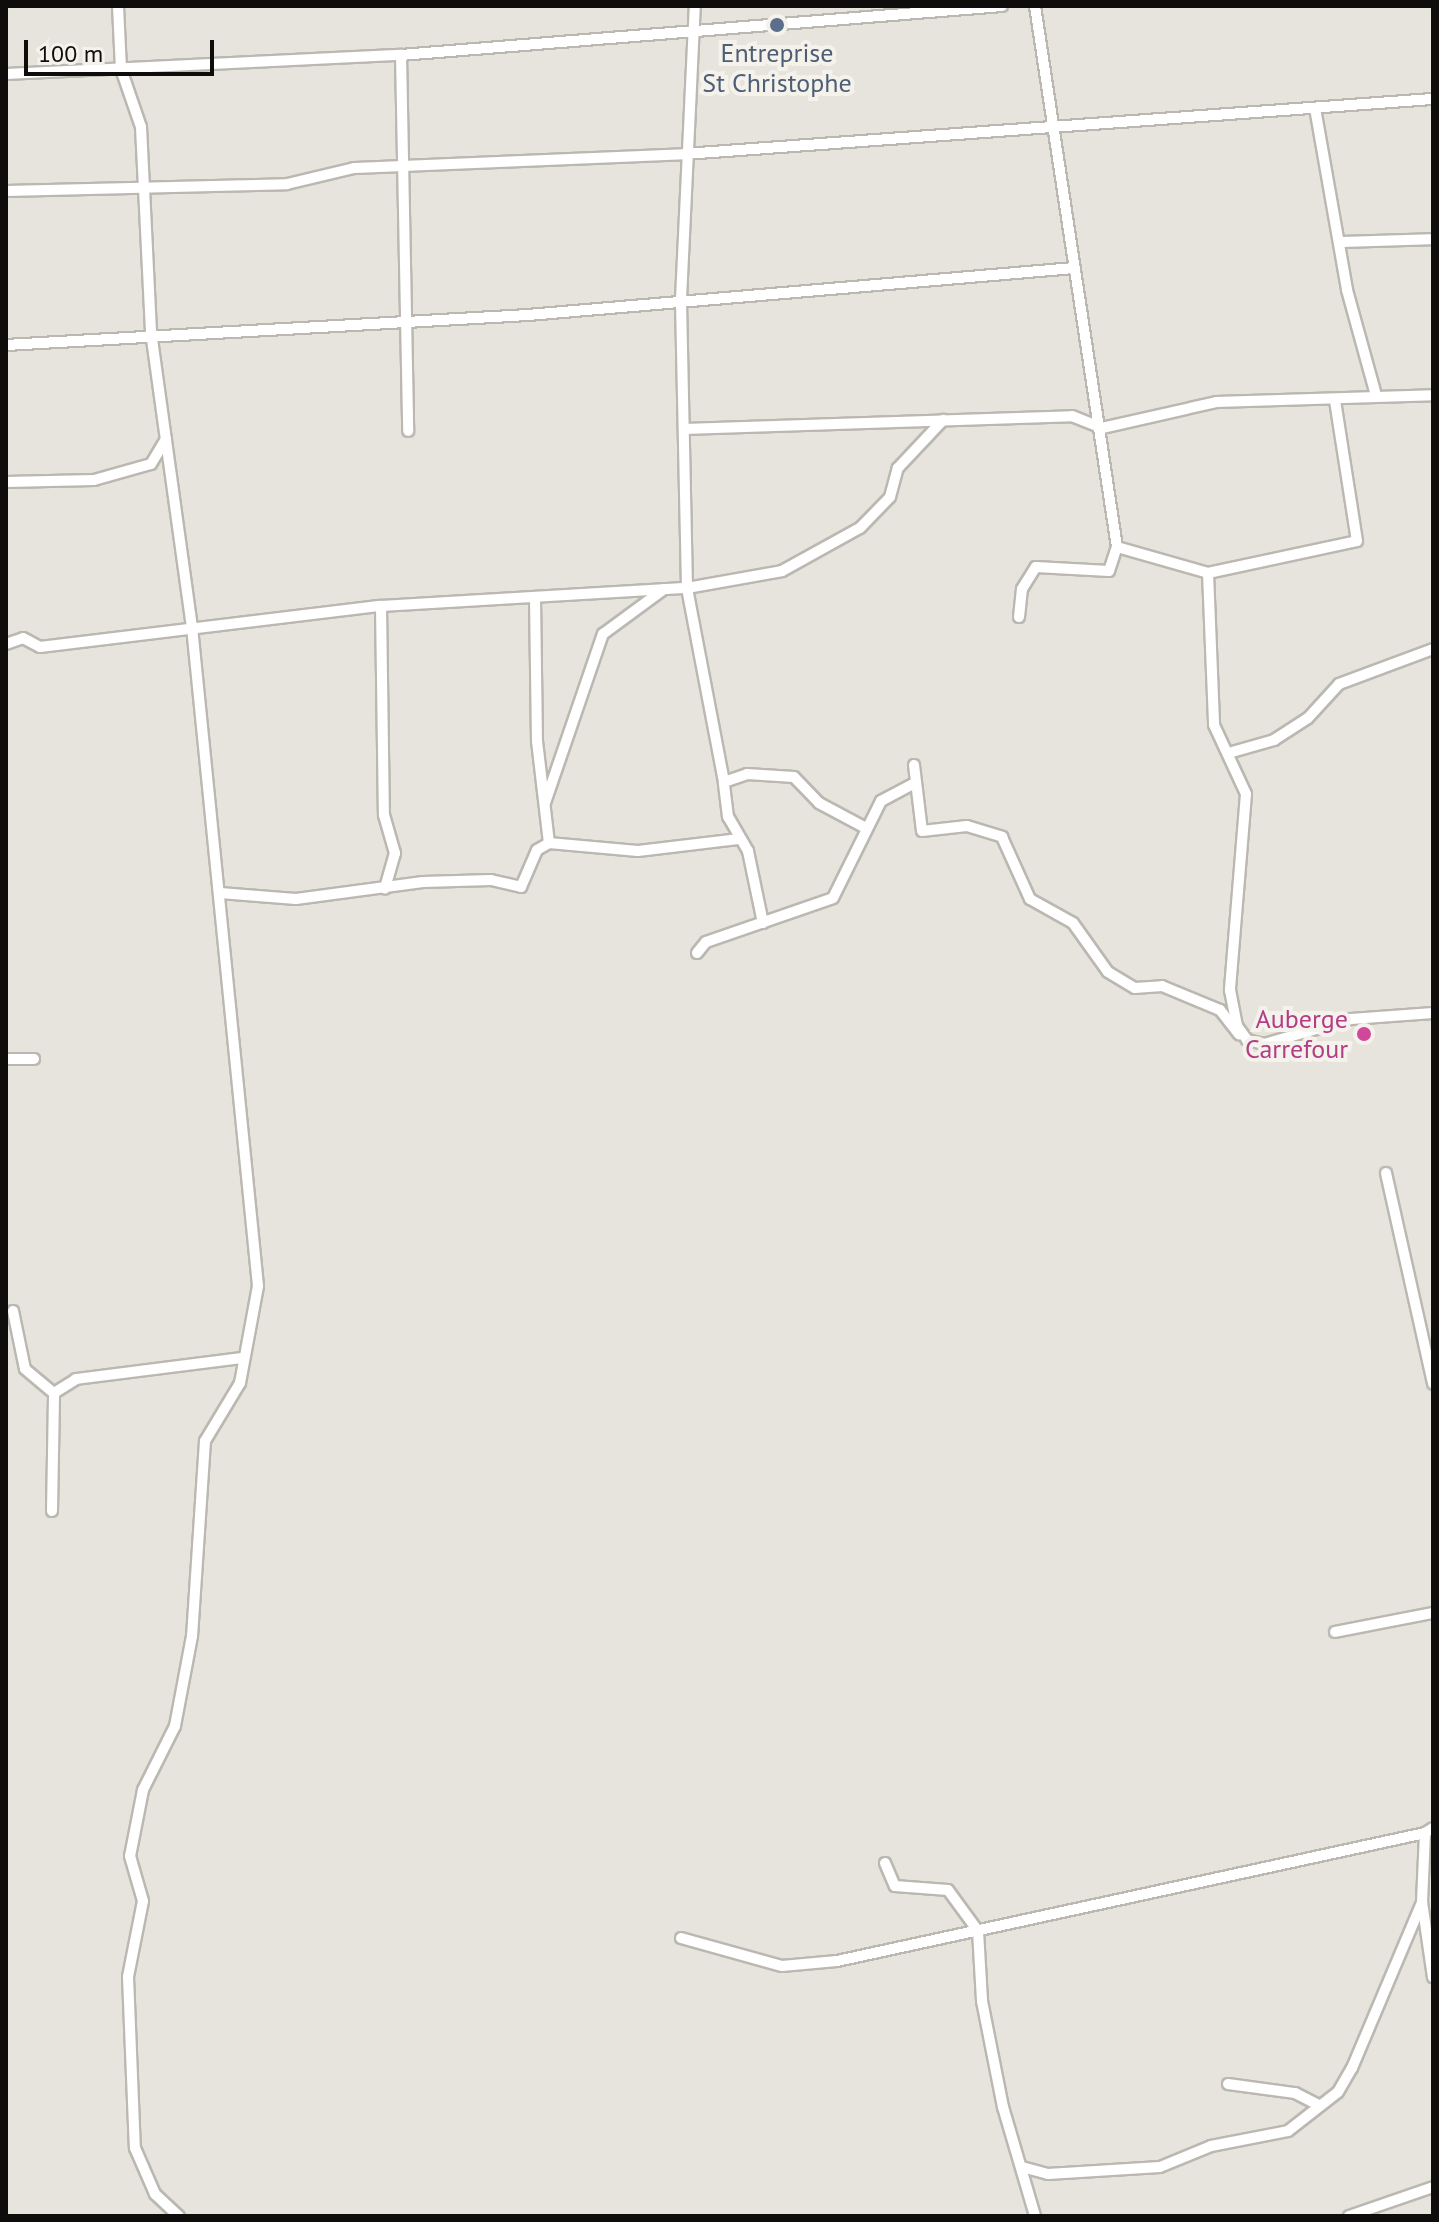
<!DOCTYPE html>
<style>
body{margin:0}
#map{position:relative;width:1439px;height:2222px;overflow:hidden;background:#e7e4de;font-family:"PT Sans",sans-serif}
div>[style]{position:absolute}
.roads{filter:drop-shadow(2px 0 #bbb8b2) drop-shadow(-2px 0 #bbb8b2) drop-shadow(0 2px #bbb8b2) drop-shadow(0 -2px #bbb8b2)}
.street>*{height:10px;margin:-5px;padding:0 5px;transform-origin:5px;border-radius:5px;background:#fff}
.dots>*{width:22px;height:22px;translate:-50% -50%;box-sizing:border-box;border:4px solid #f4f2eb;border-radius:50%}
span{translate:-50% -50%;white-space:nowrap;text-align:center;line-height:1.15;-webkit-text-stroke:8px #f4f2eb;paint-order:stroke}
.service-label{font-size:26px;color:#4e5e75}
.hotel-label{font-size:26px;color:#b23c85}
.right{translate:-100% -50%;text-align:right}
.frame{position:absolute;inset:0;border:8px solid #0e0d0b;pointer-events:none}
.scale{position:absolute;left:24px;top:40px;width:190px;height:36px;box-sizing:border-box;border:4px solid #0e0d0b;border-top:0;padding-left:10px;font-size:24px;line-height:28px;white-space:nowrap;color:#0e0d0b;-webkit-text-stroke:6px #f4f2eb;paint-order:stroke}
</style>
<div id="map">
<div class="roads">
<div class="street">
<i style="left:118px;top:6px;width:63px;rotate:87.3deg"></i>
<i style="left:121px;top:69px;width:61px;rotate:71deg"></i>
<i style="left:141px;top:127px;width:205px;rotate:87.2deg"></i>
<i style="left:151px;top:332px;width:298px;rotate:82.1deg"></i>
<i style="left:192px;top:627px;width:662px;rotate:84.28deg"></i>
<i style="left:258px;top:1286px;width:99px;rotate:100.5deg"></i>
<i style="left:240px;top:1383px;width:68px;rotate:121.1deg"></i>
<i style="left:205px;top:1441px;width:195px;rotate:93.8deg"></i>
<i style="left:192px;top:1636px;width:92px;rotate:100.7deg"></i>
<i style="left:175px;top:1726px;width:72px;rotate:116.6deg"></i>
<i style="left:143px;top:1790px;width:67px;rotate:101.1deg"></i>
<i style="left:130px;top:1856px;width:47px;rotate:73.9deg"></i>
<i style="left:143px;top:1901px;width:77px;rotate:101.2deg"></i>
<i style="left:128px;top:1977px;width:171px;rotate:87.7deg"></i>
<i style="left:135px;top:2148px;width:50px;rotate:66.5deg"></i>
<i style="left:155px;top:2194px;width:33px;rotate:43deg"></i>
<i style="left:1035px;top:6px;width:547px;rotate:81.38deg"></i>
<i style="left:1117px;top:547px;width:95px;rotate:15.9deg"></i>
<i style="left:1208px;top:573px;width:152px;rotate:-12.1deg"></i>
<i style="left:1357px;top:541px;width:143px;rotate:-98.9deg"></i>
<i style="left:401px;top:55px;width:376px;rotate:88.9deg"></i>
<i style="left:6px;top:74px;width:395px;rotate:-2.8deg"></i>
<i style="left:401px;top:55px;width:603px;rotate:-4.66deg"></i>
<i style="left:1315px;top:108px;width:185px;rotate:80deg"></i>
<i style="left:1347px;top:290px;width:106px;rotate:74.6deg"></i>
<i style="left:6px;top:191px;width:281px;rotate:-1.4deg"></i>
<i style="left:287px;top:184px;width:69px;rotate:-13.4deg"></i>
<i style="left:354px;top:168px;width:331px;rotate:-2.4deg"></i>
<i style="left:685px;top:154px;width:750px;rotate:-4.21deg"></i>
<i style="left:1339px;top:242px;width:94px;rotate:-1.8deg"></i>
<i style="left:6px;top:345px;width:523px;rotate:-3.29deg"></i>
<i style="left:528px;top:315px;width:548px;rotate:-4.92deg"></i>
<i style="left:684px;top:429px;width:388px;rotate:-1.9deg"></i>
<i style="left:1072px;top:416px;width:32px;rotate:22deg"></i>
<i style="left:1102px;top:428px;width:117px;rotate:-12.8deg"></i>
<i style="left:1216px;top:402px;width:217px;rotate:-1.8deg"></i>
<i style="left:6px;top:482px;width:88px;rotate:-1.3deg"></i>
<i style="left:94px;top:480px;width:59px;rotate:-15.7deg"></i>
<i style="left:151px;top:464px;width:29px;rotate:-59deg"></i>
<i style="left:1208px;top:573px;width:152px;rotate:87.7deg"></i>
<i style="left:1214px;top:725px;width:76px;rotate:65.1deg"></i>
<i style="left:1246px;top:794px;width:197px;rotate:94.7deg"></i>
<i style="left:1230px;top:990px;width:37px;rotate:79deg"></i>
<i style="left:1237px;top:1026px;width:17px;rotate:54deg"></i>
<i style="left:1247px;top:1040px;width:17px;rotate:13deg"></i>
<i style="left:1264px;top:1044px;width:91px;rotate:-16deg"></i>
<i style="left:1351px;top:1019px;width:82px;rotate:-4.2deg"></i>
<i style="left:535px;top:598px;width:143px;rotate:89.2deg"></i>
<i style="left:537px;top:741px;width:103px;rotate:83.3deg"></i>
<i style="left:381px;top:606px;width:209px;rotate:89.2deg"></i>
<i style="left:384px;top:815px;width:40px;rotate:74deg"></i>
<i style="left:395px;top:853px;width:37px;rotate:106deg"></i>
<i style="left:1019px;top:617px;width:28px;rotate:-84deg"></i>
<i style="left:1022px;top:589px;width:26px;rotate:-58deg"></i>
<i style="left:1036px;top:567px;width:73px;rotate:3.1deg"></i>
<i style="left:1109px;top:571px;width:25px;rotate:-72deg"></i>
<i style="left:6px;top:644px;width:18px;rotate:-19deg"></i>
<i style="left:23px;top:638px;width:19px;rotate:28deg"></i>
<i style="left:40px;top:647px;width:343px;rotate:-6.9deg"></i>
<i style="left:381px;top:606px;width:307px;rotate:-3.4deg"></i>
<i style="left:687px;top:588px;width:289px;rotate:-91.2deg"></i>
<i style="left:681px;top:299px;width:293px;rotate:-87.3deg"></i>
<i style="left:1232px;top:752px;width:44px;rotate:-15.9deg"></i>
<i style="left:1274px;top:740px;width:40px;rotate:-32.9deg"></i>
<i style="left:1308px;top:718px;width:46px;rotate:-47.6deg"></i>
<i style="left:1339px;top:684px;width:100px;rotate:-20.4deg"></i>
<i style="left:914px;top:765px;width:66px;rotate:83.1deg"></i>
<i style="left:922px;top:831px;width:45px;rotate:-6.3deg"></i>
<i style="left:967px;top:826px;width:37px;rotate:17deg"></i>
<i style="left:1002px;top:837px;width:68px;rotate:65.7deg"></i>
<i style="left:1030px;top:899px;width:49px;rotate:29.2deg"></i>
<i style="left:1073px;top:923px;width:60px;rotate:54.5deg"></i>
<i style="left:1108px;top:972px;width:31px;rotate:31deg"></i>
<i style="left:1135px;top:988px;width:27px;rotate:-4deg"></i>
<i style="left:1162px;top:986px;width:63px;rotate:22.5deg"></i>
<i style="left:1220px;top:1010px;width:31px;rotate:52deg"></i>
<i style="left:724px;top:782px;width:197px;rotate:-100.8deg"></i>
<i style="left:687px;top:588px;width:97px;rotate:-10.1deg"></i>
<i style="left:782px;top:571px;width:89px;rotate:-28.9deg"></i>
<i style="left:860px;top:528px;width:43px;rotate:-45.9deg"></i>
<i style="left:890px;top:497px;width:30px;rotate:-75deg"></i>
<i style="left:898px;top:468px;width:66px;rotate:-46.8deg"></i>
<i style="left:545px;top:803px;width:179px;rotate:-71.1deg"></i>
<i style="left:603px;top:634px;width:76px;rotate:-36.4deg"></i>
<i style="left:220px;top:893px;width:76px;rotate:4.5deg"></i>
<i style="left:296px;top:899px;width:128px;rotate:-7.6deg"></i>
<i style="left:423px;top:882px;width:68px;rotate:-1.7deg"></i>
<i style="left:491px;top:880px;width:31px;rotate:13deg"></i>
<i style="left:521px;top:887px;width:40px;rotate:-66.6deg"></i>
<i style="left:537px;top:850px;width:14px;rotate:-30deg"></i>
<i style="left:549px;top:843px;width:89px;rotate:5.1deg"></i>
<i style="left:638px;top:851px;width:101px;rotate:-6.8deg"></i>
<i style="left:763px;top:923px;width:74px;rotate:-101.8deg"></i>
<i style="left:748px;top:851px;width:39px;rotate:-120deg"></i>
<i style="left:728px;top:817px;width:35px;rotate:-97deg"></i>
<i style="left:724px;top:782px;width:24px;rotate:-19deg"></i>
<i style="left:747px;top:774px;width:47px;rotate:3.7deg"></i>
<i style="left:794px;top:777px;width:36px;rotate:46deg"></i>
<i style="left:819px;top:803px;width:51px;rotate:28.1deg"></i>
<i style="left:697px;top:953px;width:14px;rotate:-51deg"></i>
<i style="left:706px;top:942px;width:134px;rotate:-19.1deg"></i>
<i style="left:833px;top:898px;width:108px;rotate:-63.7deg"></i>
<i style="left:881px;top:801px;width:36px;rotate:-28deg"></i>
<i style="left:6px;top:1059px;width:28px"></i>
<i style="left:1386px;top:1173px;width:216px;rotate:77.4deg"></i>
<i style="left:13px;top:1311px;width:59px;rotate:78.3deg"></i>
<i style="left:25px;top:1369px;width:38px;rotate:40deg"></i>
<i style="left:52px;top:1511px;width:118px;rotate:-89deg"></i>
<i style="left:54px;top:1393px;width:26px;rotate:-32deg"></i>
<i style="left:76px;top:1379px;width:168px;rotate:-7.2deg"></i>
<i style="left:1335px;top:1632px;width:100px;rotate:-11deg"></i>
<i style="left:1433px;top:1828px;width:9px;rotate:148deg"></i>
<i style="left:1425px;top:1833px;width:69px;rotate:92.5deg"></i>
<i style="left:1422px;top:1902px;width:76px;rotate:81.7deg"></i>
<i style="left:885px;top:1863px;width:25px;rotate:67deg"></i>
<i style="left:895px;top:1886px;width:53px;rotate:4.3deg"></i>
<i style="left:948px;top:1890px;width:51px;rotate:53.8deg"></i>
<i style="left:978px;top:1931px;width:70px;rotate:86.7deg"></i>
<i style="left:982px;top:2001px;width:108px;rotate:78.8deg"></i>
<i style="left:1003px;top:2107px;width:114px;rotate:73.6deg"></i>
<i style="left:681px;top:1938px;width:105px;rotate:15.5deg"></i>
<i style="left:782px;top:1966px;width:55px;rotate:-5.2deg"></i>
<i style="left:837px;top:1961px;width:602px;rotate:-12.28deg"></i>
<i style="left:1228px;top:2084px;width:68px;rotate:7.7deg"></i>
<i style="left:1295px;top:2093px;width:27px;rotate:27deg"></i>
<i style="left:1022px;top:2167px;width:27px;rotate:15deg"></i>
<i style="left:1048px;top:2174px;width:112px;rotate:-3.6deg"></i>
<i style="left:1160px;top:2167px;width:55px;rotate:-22.4deg"></i>
<i style="left:1211px;top:2146px;width:78px;rotate:-11deg"></i>
<i style="left:1288px;top:2131px;width:63px;rotate:-38deg"></i>
<i style="left:1338px;top:2092px;width:28px;rotate:-60deg"></i>
<i style="left:1352px;top:2068px;width:180px;rotate:-67.1deg"></i>
<i style="left:1349px;top:2216px;width:89px;rotate:-19deg"></i>
</div>
</div>
<div class="dots">
<i style="left:777px;top:25px;background:#5c6f8a"></i>
<i style="left:1364px;top:1034px;background:#d1479c"></i>
</div>
<div class="service-label">
<span style="left:777px;top:68px">Entreprise<br>St Christophe</span>
</div>
<div class="hotel-label">
<span class="right" style="left:1348px;top:1034px">Auberge<br>Carrefour</span>
</div>
<div class="frame"></div>
<div class="scale">100 m</div>
</div>
